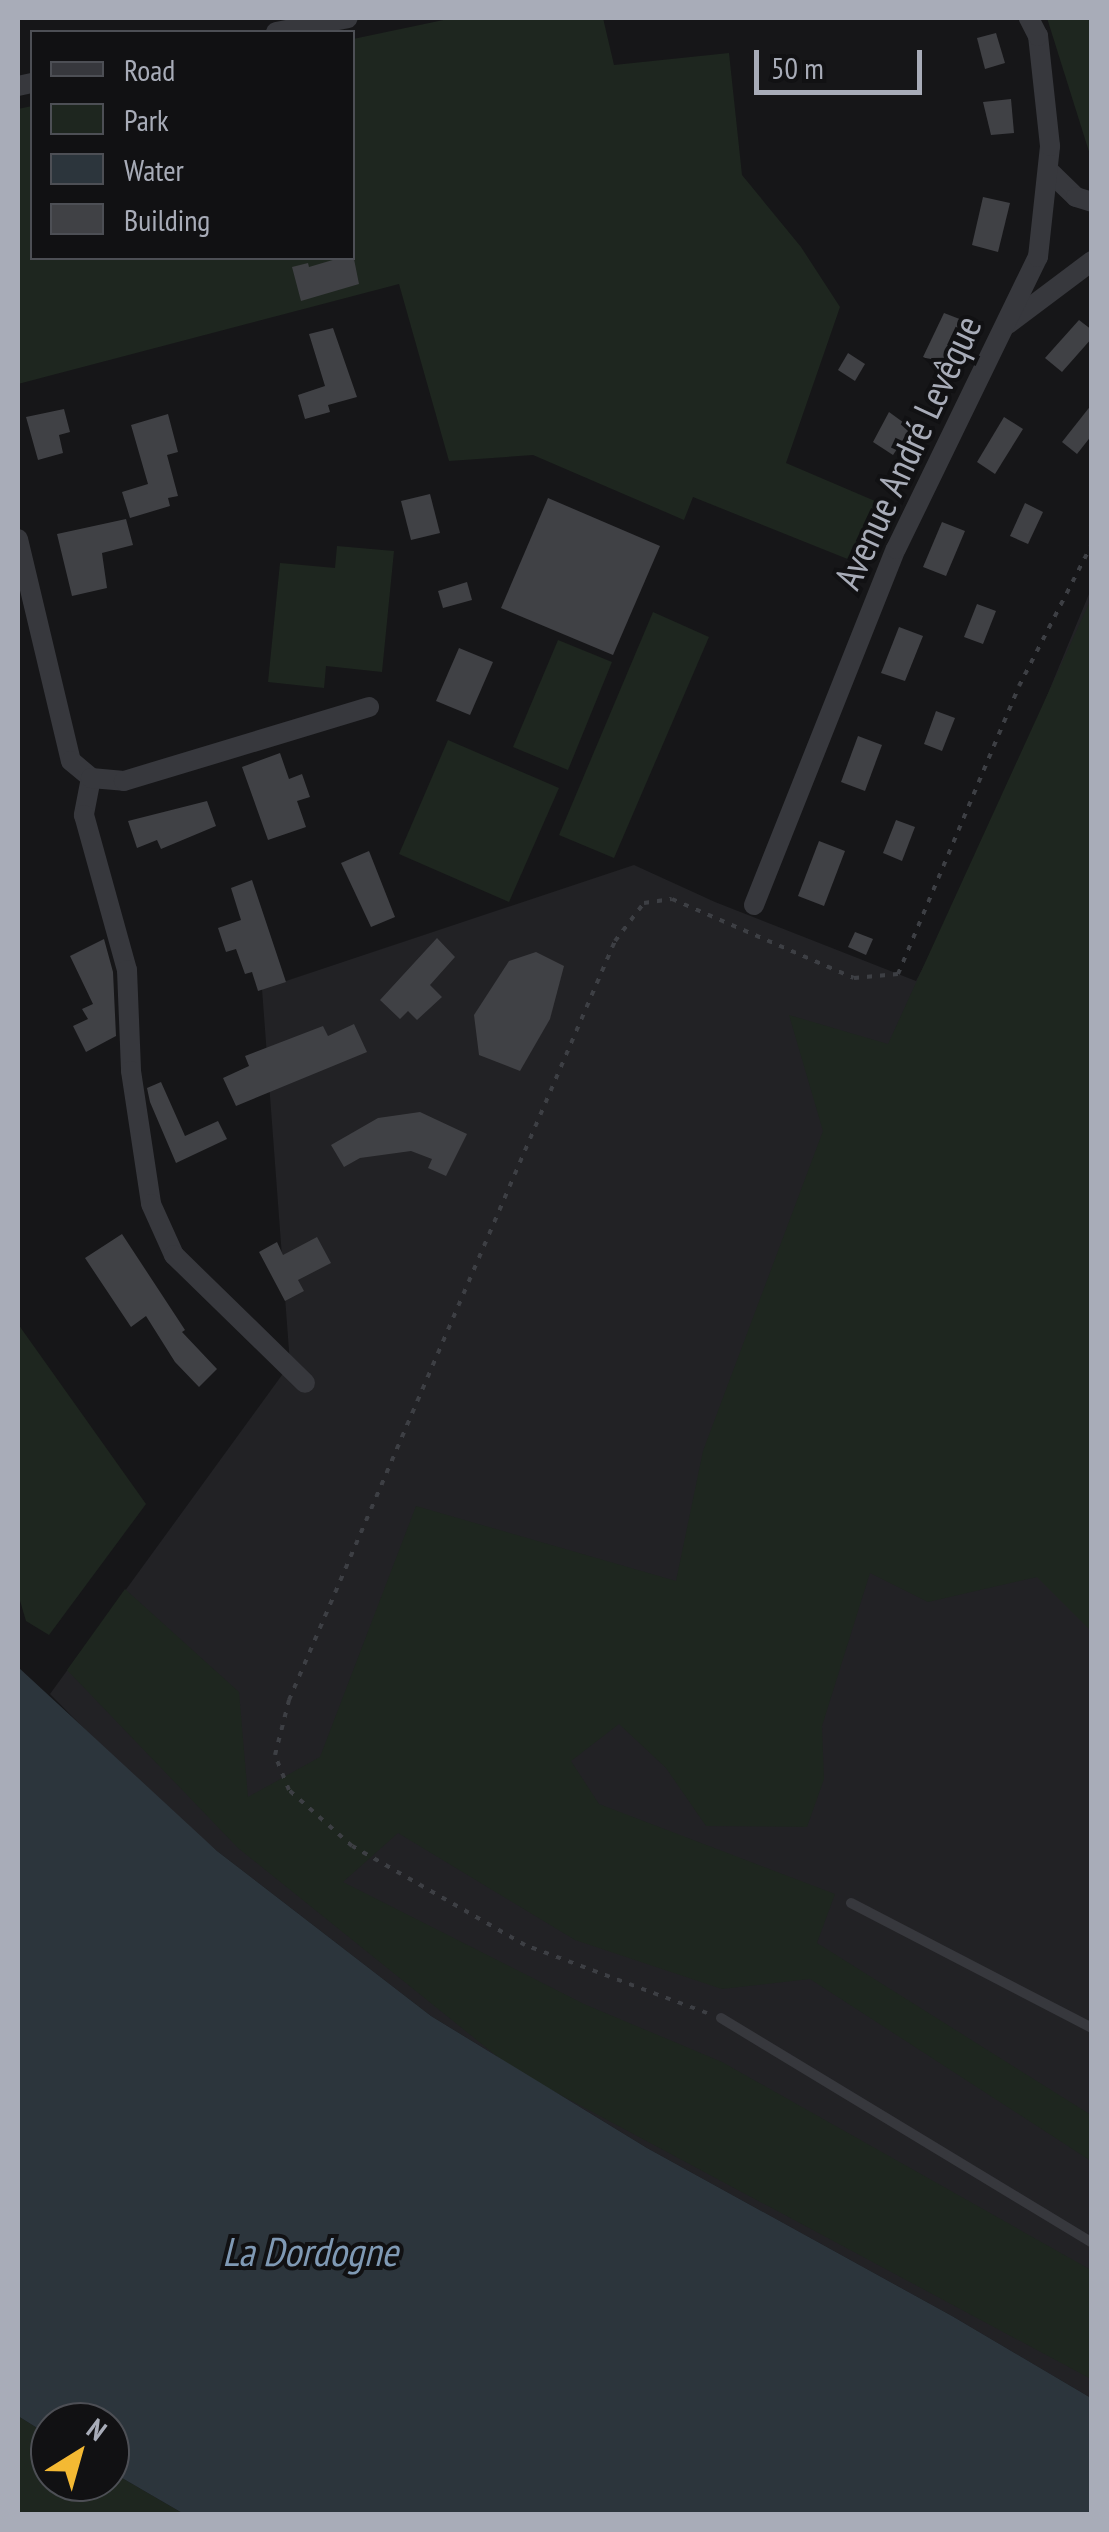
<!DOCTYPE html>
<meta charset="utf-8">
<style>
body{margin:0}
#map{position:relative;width:1109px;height:2532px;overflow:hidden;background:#161618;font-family:"PT Sans Narrow",sans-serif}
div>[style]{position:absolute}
.built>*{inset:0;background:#222225}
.green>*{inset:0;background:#1e261f}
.water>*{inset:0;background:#2c353c}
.building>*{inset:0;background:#404145}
.path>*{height:4px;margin-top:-2px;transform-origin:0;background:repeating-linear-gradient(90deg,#3d3f44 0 5px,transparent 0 13px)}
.lane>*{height:10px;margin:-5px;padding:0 5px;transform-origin:5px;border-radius:5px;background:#37383d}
.street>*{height:20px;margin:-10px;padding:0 10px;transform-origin:10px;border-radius:10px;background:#37383d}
span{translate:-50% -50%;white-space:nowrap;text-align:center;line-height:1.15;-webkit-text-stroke:8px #111113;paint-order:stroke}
.street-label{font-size:38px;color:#a8acb8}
.water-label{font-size:40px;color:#7f99b4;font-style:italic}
.frame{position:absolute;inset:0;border:20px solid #a8acb8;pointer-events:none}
.legend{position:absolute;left:30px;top:30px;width:325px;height:230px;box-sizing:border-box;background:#111113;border:2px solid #4d4f55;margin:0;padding:12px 18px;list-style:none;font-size:30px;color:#a8acb8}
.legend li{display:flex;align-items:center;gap:20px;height:50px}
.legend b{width:50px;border:2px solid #4d4f55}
.north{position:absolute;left:30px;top:2402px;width:100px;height:100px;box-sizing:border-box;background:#111113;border:2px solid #4d4f55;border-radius:50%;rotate:37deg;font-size:28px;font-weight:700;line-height:40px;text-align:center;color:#a8acb8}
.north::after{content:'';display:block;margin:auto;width:35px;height:45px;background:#f4b933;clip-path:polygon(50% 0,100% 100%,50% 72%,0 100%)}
.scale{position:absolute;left:754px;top:50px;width:168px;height:45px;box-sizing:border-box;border:5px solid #a8acb8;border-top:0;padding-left:12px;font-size:30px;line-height:35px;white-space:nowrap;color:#a8acb8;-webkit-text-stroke:8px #111113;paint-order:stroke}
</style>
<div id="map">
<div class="built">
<i style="clip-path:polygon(1091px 589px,1091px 2398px,952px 2316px,647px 2148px,431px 2016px,217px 1851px,132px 1777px,50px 1694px,290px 1364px,262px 989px,634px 865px,715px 902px,916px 981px,979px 861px)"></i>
</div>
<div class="green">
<i style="clip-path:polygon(453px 18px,603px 18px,614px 65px,729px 53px,742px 175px,801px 247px,840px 307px,786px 463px,882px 504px,855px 562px,693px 497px,684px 520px,533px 455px,449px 461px,399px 284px,18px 384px,18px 109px,32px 106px,32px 258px,352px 258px,353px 39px)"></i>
<i style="clip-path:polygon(1047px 18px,1091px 18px,1091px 158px)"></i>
<i style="clip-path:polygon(337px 546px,394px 551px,382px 672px,326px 666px,324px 688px,268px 682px,280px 563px,335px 568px)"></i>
<i style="clip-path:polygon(1091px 599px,1091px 1631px,1037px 1577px,928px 1602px,870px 1573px,822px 1726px,824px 1779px,807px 1827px,706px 1826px,666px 1768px,619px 1724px,571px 1761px,599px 1804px,835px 1894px,817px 1943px,1091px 2115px,1091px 2161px,810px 1979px,722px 1989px,575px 1940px,398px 1833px,343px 1882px,584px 2004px,722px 2062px,1091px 2270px,1091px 2379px,514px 2070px,238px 1848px,67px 1670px,125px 1589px,239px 1692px,248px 1797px,320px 1757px,416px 1506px,676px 1581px,703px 1451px,823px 1131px,789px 1015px,888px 1044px)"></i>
<i style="clip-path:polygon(653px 612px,709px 637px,614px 858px,559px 835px)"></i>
<i style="clip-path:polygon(558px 640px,612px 662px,568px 770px,513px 747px)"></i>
<i style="clip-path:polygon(448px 740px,559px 788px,509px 902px,399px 854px)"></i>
<i style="clip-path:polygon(18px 1324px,146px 1504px,49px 1635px,26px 1621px,18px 1594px)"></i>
<i style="clip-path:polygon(18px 2416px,50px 2436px,50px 2482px,110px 2482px,110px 2471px,184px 2514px,18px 2514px)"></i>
</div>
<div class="water">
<i style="clip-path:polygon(18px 1667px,217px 1851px,431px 2016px,647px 2148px,952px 2316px,1091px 2398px,1091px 2514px,184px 2514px,110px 2471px,110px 2422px,50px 2422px,50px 2436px,18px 2416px)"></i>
</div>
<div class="building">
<i style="clip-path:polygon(996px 33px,1005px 63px,985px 69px,977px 38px)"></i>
<i style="clip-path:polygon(1011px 99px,1014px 133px,991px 135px,983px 102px)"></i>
<i style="clip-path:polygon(983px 197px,1010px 203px,998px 252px,972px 245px)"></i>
<i style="clip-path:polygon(353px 254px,359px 284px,301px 301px,292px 267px,308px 263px,309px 267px)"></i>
<i style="clip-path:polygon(944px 313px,970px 323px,947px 369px,923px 357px)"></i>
<i style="clip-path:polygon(1079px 320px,1092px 330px,1092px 338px,1062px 372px,1045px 358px)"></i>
<i style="clip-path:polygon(333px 328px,357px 397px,328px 405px,330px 412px,305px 419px,298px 395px,325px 386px,309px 334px)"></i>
<i style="clip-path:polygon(848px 353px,865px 364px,855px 381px,838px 370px)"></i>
<i style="clip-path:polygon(1092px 404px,1092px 435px,1077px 454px,1062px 442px)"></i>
<i style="clip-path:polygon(64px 409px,70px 432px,59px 435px,63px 453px,38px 460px,26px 417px)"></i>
<i style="clip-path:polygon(889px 412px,911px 428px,893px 455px,873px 442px)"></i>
<i style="clip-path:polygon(168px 414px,178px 452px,167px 455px,178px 496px,168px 498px,170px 506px,130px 518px,122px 492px,148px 484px,131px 425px)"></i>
<i style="clip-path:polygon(1004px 417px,1023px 429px,995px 474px,977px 462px)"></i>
<i style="clip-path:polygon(430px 494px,440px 533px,411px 540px,401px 501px)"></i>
<i style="clip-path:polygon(548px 498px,660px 546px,613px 655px,501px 608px)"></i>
<i style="clip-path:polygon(1025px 503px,1043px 512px,1028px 544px,1010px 536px)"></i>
<i style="clip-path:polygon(126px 519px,133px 545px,102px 553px,107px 588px,72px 596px,57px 534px)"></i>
<i style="clip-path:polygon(942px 522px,965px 531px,946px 576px,923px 567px)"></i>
<i style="clip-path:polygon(467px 582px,472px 600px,443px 608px,438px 591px)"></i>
<i style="clip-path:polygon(977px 604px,996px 611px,983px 644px,964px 637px)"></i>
<i style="clip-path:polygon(899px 627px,923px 636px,905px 681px,881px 673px)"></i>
<i style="clip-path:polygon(459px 648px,493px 662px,470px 715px,436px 701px)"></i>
<i style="clip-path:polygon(936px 711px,955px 718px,942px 751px,924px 744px)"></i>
<i style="clip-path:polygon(858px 736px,882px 745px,865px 791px,841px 782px)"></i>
<i style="clip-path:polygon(280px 753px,289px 779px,302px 774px,310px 797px,297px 801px,306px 827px,268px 840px,242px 767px)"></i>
<i style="clip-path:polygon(207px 801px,216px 826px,161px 849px,157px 840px,137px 848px,128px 821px)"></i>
<i style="clip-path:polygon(896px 820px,915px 827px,902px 861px,883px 853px)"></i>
<i style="clip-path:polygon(819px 841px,845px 851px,824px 906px,798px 896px)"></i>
<i style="clip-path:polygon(369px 851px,395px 917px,371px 927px,341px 863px)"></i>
<i style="clip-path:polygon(252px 880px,286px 982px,258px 991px,252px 972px,245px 974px,236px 949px,226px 952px,218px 928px,241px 920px,231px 888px)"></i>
<i style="clip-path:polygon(855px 932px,873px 939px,866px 955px,848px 947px)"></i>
<i style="clip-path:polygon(437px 938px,455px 957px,430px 985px,442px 997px,417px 1020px,408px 1011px,400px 1019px,380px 1000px)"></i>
<i style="clip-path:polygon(104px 939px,113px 972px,116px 1036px,86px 1052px,73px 1026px,88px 1019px,82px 1009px,93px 1004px,70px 956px)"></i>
<i style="clip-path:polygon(536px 952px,564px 966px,550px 1019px,520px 1071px,479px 1055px,474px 1015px,509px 961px)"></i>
<i style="clip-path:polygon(354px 1024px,367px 1052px,236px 1106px,223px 1078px,249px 1066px,245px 1056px,323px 1026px,328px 1036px)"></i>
<i style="clip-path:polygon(161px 1082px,185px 1136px,218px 1121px,227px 1139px,176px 1163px,150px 1102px,147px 1088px)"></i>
<i style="clip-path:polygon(420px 1112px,467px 1134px,446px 1176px,428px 1168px,432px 1159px,411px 1151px,360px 1158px,344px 1167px,331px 1145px,378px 1118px)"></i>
<i style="clip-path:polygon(122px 1234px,185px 1330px,182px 1332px,217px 1369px,199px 1387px,175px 1362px,146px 1316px,131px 1327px,85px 1258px)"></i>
<i style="clip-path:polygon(317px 1237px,331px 1263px,298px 1280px,304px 1291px,285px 1301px,259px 1252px,277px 1242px,283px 1255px)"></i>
</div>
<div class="path">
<i style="left:707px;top:2013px;width:194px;rotate:-159.5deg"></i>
<i style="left:525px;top:1945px;width:199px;rotate:-150.2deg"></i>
<i style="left:352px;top:1846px;width:84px;rotate:-138.4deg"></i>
<i style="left:289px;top:1790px;width:38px;rotate:-112deg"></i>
<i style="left:275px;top:1755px;width:57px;rotate:-75.7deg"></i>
<i style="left:289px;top:1700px;width:826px;rotate:-66.76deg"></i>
<i style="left:615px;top:941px;width:48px;rotate:-52.7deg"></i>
<i style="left:644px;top:903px;width:28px;rotate:-8deg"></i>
<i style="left:672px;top:899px;width:198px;rotate:23.5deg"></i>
<i style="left:854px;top:978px;width:44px;rotate:-5.2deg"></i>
<i style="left:898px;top:974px;width:312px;rotate:-67.2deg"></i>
<i style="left:1019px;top:686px;width:160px;rotate:-62.8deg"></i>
</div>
<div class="lane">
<i style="left:851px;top:1903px;width:271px;rotate:27.4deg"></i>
<i style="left:721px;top:2018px;width:434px;rotate:31.2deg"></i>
</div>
<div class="street">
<i style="left:276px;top:32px;width:73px;rotate:-11deg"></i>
<i style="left:18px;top:86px;width:14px;rotate:-12deg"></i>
<i style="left:1048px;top:170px;width:39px;rotate:44deg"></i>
<i style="left:1076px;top:197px;width:17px;rotate:17deg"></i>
<i style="left:1008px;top:324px;width:105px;rotate:-36.9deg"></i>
<i style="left:18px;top:539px;width:228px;rotate:76.6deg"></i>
<i style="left:71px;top:761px;width:26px;rotate:40deg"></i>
<i style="left:91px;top:778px;width:38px;rotate:101deg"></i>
<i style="left:84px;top:815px;width:161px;rotate:74.5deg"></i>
<i style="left:127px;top:970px;width:101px;rotate:87.7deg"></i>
<i style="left:131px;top:1071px;width:134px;rotate:81.4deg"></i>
<i style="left:151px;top:1204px;width:56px;rotate:65.7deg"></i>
<i style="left:174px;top:1255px;width:183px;rotate:44.3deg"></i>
<i style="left:91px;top:778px;width:33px;rotate:5deg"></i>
<i style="left:124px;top:781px;width:256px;rotate:-16.8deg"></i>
<i style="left:754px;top:905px;width:383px;rotate:-68.3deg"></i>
<i style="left:896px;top:549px;width:325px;rotate:-64.1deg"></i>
<i style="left:1038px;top:257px;width:112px;rotate:-83.8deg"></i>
<i style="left:1050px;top:146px;width:111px;rotate:-96.2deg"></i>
<i style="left:1038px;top:36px;width:20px;rotate:-117deg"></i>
</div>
<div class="street-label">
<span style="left:907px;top:452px;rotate:-65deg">Avenue André Levêque</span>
</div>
<div class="water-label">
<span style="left:310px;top:2251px">La Dordogne</span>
</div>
<div class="frame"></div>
<ul class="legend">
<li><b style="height:12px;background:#37383d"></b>Road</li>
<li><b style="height:28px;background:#1e261f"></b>Park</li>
<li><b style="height:28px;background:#2c353c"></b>Water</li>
<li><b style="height:28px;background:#404145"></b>Building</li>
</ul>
<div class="north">N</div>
<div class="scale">50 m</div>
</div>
